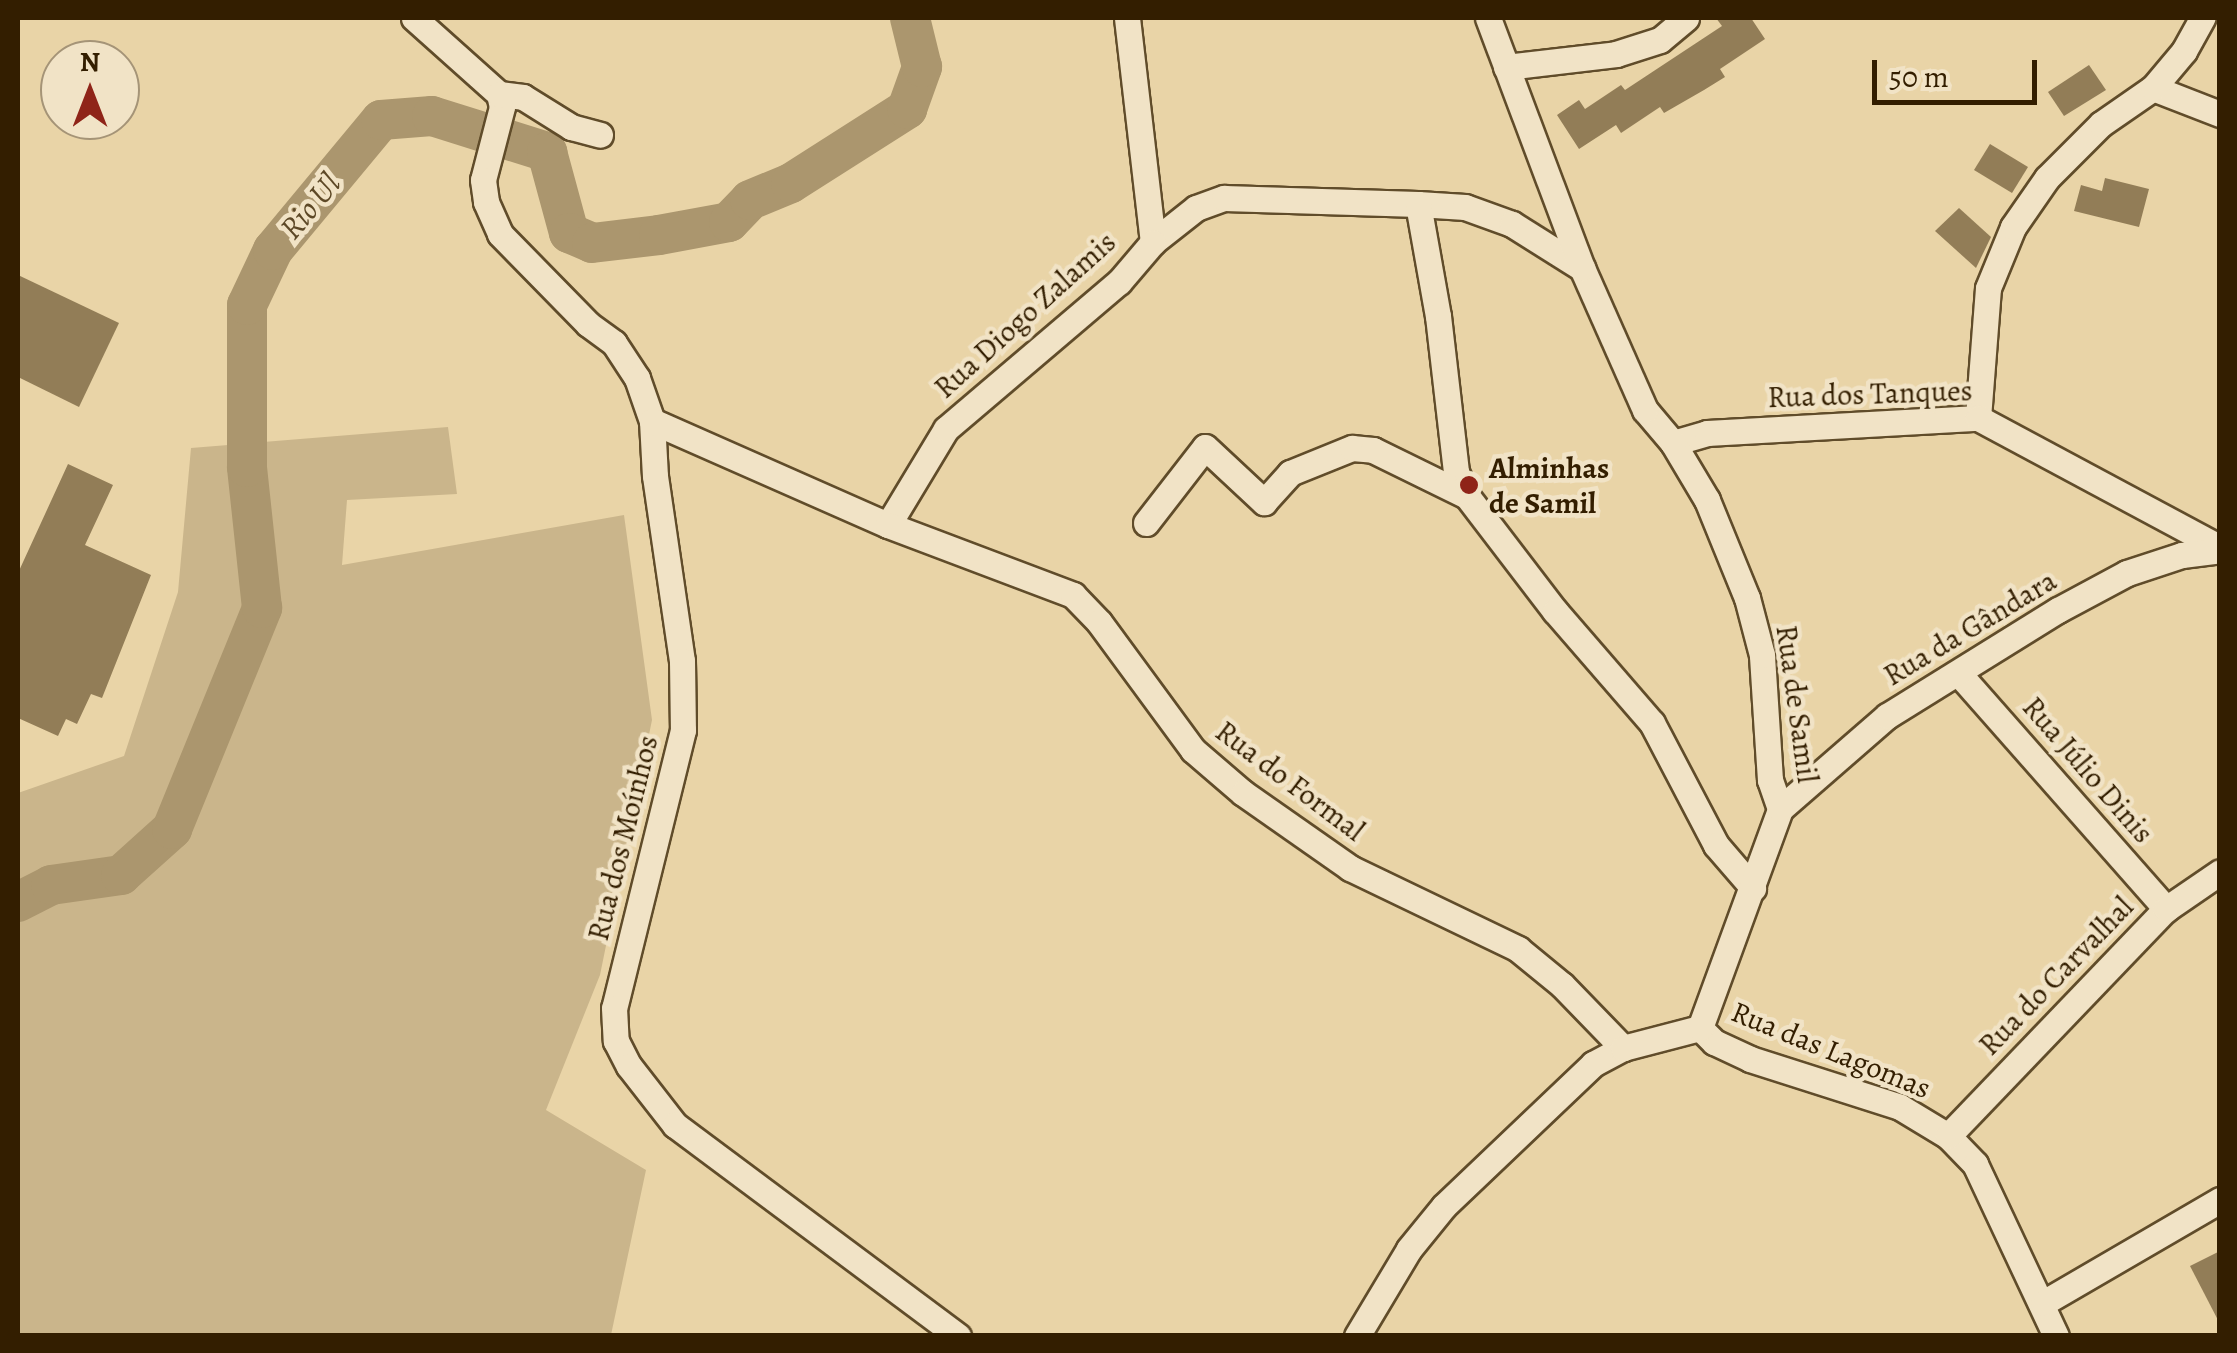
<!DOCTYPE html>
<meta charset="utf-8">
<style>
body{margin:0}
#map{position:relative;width:2237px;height:1353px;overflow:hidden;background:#e9d4a7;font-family:Alegreya,serif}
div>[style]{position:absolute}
.green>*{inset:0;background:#cab58b}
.river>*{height:40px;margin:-20px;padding:0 20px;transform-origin:20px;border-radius:20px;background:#ab966e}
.building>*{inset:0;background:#927d57}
.roads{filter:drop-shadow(2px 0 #604c2a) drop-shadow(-2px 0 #604c2a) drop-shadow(0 2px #604c2a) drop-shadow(0 -2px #604c2a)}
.minor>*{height:25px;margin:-12.5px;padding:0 12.5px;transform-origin:12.5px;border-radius:12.5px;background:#f1e3c6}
.dots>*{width:28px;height:28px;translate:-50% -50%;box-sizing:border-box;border:5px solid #f1e3c6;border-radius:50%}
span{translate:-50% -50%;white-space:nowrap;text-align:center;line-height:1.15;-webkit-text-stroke:9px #f1e3c6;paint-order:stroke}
.street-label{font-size:30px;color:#331e00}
.poi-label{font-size:30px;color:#331e00;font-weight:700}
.left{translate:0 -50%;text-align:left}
.water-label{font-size:32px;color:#5d4826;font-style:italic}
.frame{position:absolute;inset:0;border:20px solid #331e00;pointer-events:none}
.north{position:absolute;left:40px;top:40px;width:100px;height:100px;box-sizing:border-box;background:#f1e3c6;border:2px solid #a59477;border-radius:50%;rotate:0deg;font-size:28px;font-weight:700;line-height:40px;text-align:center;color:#331e00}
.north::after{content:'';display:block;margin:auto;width:35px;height:45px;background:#8f2418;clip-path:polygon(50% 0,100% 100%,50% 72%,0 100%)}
.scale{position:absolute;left:1872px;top:60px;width:165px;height:45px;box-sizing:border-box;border:5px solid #331e00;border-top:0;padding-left:12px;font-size:30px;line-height:35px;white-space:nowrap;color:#331e00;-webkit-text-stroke:8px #f1e3c6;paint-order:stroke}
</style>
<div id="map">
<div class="green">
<i style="clip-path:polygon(448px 427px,457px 494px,347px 500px,342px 565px,624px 515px,652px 720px,600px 975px,546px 1110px,646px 1170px,611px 1335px,18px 1335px,18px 793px,124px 756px,178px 592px,191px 448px)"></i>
</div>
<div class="river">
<i style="left:18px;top:902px;width:37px;rotate:-27deg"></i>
<i style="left:51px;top:885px;width:71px;rotate:-8.1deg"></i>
<i style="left:121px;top:875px;width:69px;rotate:-42deg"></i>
<i style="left:172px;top:829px;width:239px;rotate:-67.8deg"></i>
<i style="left:262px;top:608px;width:142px;rotate:-96.1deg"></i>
<i style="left:247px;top:467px;width:162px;rotate:-90deg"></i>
<i style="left:247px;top:305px;width:61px;rotate:-64.7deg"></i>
<i style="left:273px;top:250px;width:169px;rotate:-50.3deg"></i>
<i style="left:381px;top:120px;width:51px;rotate:-4.5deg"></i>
<i style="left:432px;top:116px;width:121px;rotate:17.4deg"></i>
<i style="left:547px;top:152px;width:84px;rotate:74.8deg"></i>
<i style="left:569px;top:233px;width:25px;rotate:23deg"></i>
<i style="left:592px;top:243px;width:67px;rotate:-6.8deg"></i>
<i style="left:659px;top:235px;width:71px;rotate:-10.5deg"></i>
<i style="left:729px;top:222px;width:30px;rotate:-46deg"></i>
<i style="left:750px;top:200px;width:44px;rotate:-22.5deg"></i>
<i style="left:791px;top:183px;width:138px;rotate:-32.5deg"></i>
<i style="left:907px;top:109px;width:45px;rotate:-70.3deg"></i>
<i style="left:922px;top:67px;width:50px;rotate:-103.8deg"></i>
</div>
<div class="building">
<i style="clip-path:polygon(1716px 18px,1751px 18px,1765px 39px,1720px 69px,1725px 77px,1704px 90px,1664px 113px,1660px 107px,1621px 133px,1616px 125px,1579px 149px,1557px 115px,1579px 100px,1585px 109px,1621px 85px,1625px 90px,1722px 26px)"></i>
<i style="clip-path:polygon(2089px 65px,2106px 90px,2064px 116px,2048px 92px)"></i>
<i style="clip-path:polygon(1990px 144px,2028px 167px,2012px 193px,1974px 170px)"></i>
<i style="clip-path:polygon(2105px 178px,2149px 189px,2139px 227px,2074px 211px,2081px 185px,2102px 191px)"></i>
<i style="clip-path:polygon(1959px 208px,1991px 237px,1976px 268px,1935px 231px)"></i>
<i style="clip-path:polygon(18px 275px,119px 323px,79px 407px,18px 377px)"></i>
<i style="clip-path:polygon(68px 464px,113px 485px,85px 545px,151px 575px,102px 698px,91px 694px,77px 724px,66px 719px,58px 736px,18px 718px,18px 573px)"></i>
<i style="clip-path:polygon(2220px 1251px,2220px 1324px,2190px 1266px)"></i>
</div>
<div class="roads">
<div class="minor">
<i style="left:414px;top:18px;width:114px;rotate:41.8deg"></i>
<i style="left:499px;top:94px;width:13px;rotate:77deg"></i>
<i style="left:502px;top:107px;width:75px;rotate:104.6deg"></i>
<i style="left:483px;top:180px;width:22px;rotate:82deg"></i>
<i style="left:486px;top:202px;width:35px;rotate:66deg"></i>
<i style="left:500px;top:234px;width:126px;rotate:45.6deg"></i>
<i style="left:588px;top:324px;width:32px;rotate:36deg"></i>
<i style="left:614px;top:343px;width:42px;rotate:56.7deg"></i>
<i style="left:637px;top:378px;width:46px;rotate:70.8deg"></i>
<i style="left:652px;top:421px;width:55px;rotate:86.9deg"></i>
<i style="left:655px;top:476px;width:187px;rotate:81.7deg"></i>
<i style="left:682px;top:661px;width:69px;rotate:89.2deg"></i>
<i style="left:683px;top:730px;width:286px;rotate:103.9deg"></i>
<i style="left:614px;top:1008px;width:33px;rotate:87deg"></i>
<i style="left:616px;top:1041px;width:28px;rotate:63deg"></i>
<i style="left:629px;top:1066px;width:75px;rotate:52.1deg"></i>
<i style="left:675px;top:1125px;width:353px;rotate:36.7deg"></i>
<i style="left:1127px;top:18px;width:226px;rotate:83.4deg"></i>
<i style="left:1153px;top:242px;width:55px;rotate:-38.3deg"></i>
<i style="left:1196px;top:208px;width:30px;rotate:-20deg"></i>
<i style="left:1224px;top:198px;width:194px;rotate:1.8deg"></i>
<i style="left:1418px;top:204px;width:47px;rotate:3.7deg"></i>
<i style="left:1465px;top:207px;width:50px;rotate:19.9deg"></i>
<i style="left:1512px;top:224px;width:83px;rotate:32.2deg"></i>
<i style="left:1506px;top:67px;width:111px;rotate:-6.7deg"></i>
<i style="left:1616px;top:54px;width:46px;rotate:-17.7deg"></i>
<i style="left:1660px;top:40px;width:34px;rotate:-40deg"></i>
<i style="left:2153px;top:88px;width:72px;rotate:21.2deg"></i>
<i style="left:499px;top:94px;width:24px;rotate:7deg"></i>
<i style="left:523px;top:97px;width:57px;rotate:32deg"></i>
<i style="left:571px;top:127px;width:30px;rotate:15deg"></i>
<i style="left:1418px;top:204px;width:114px;rotate:79.9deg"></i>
<i style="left:1438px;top:316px;width:157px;rotate:83.4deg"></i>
<i style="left:1456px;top:472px;width:26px;rotate:65deg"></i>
<i style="left:1467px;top:496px;width:145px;rotate:52.6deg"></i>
<i style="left:1555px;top:611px;width:148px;rotate:49.1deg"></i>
<i style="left:1652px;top:723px;width:138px;rotate:62.3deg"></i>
<i style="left:1716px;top:845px;width:57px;rotate:49.3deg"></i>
<i style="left:1978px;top:418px;width:130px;rotate:-85.6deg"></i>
<i style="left:1988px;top:288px;width:66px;rotate:-67.7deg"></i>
<i style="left:2013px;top:227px;width:60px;rotate:-55.2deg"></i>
<i style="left:2047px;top:178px;width:76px;rotate:-45deg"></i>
<i style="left:2101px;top:124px;width:63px;rotate:-34.7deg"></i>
<i style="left:2153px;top:88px;width:48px;rotate:-50deg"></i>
<i style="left:2184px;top:51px;width:38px;rotate:-61deg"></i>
<i style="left:652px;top:421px;width:258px;rotate:23.8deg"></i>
<i style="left:888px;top:525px;width:112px;rotate:-58.9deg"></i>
<i style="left:946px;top:429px;width:227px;rotate:-40.4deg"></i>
<i style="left:1119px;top:282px;width:52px;rotate:-49.6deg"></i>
<i style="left:1673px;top:443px;width:35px;rotate:-16deg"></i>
<i style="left:1707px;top:433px;width:271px;rotate:-3.2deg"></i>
<i style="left:1978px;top:418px;width:275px;rotate:28.2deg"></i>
<i style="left:1146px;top:523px;width:96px;rotate:-52.2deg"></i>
<i style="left:1205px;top:447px;width:81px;rotate:43deg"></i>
<i style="left:1264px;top:502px;width:39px;rotate:-48deg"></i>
<i style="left:1290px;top:473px;width:67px;rotate:-22deg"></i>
<i style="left:1352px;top:448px;width:21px;rotate:5deg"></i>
<i style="left:1373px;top:450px;width:105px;rotate:26.1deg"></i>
<i style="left:888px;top:525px;width:198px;rotate:20.7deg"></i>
<i style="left:1073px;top:595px;width:37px;rotate:46deg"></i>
<i style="left:1099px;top:622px;width:159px;rotate:53.7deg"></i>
<i style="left:1193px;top:750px;width:66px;rotate:40.7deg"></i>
<i style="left:1243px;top:793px;width:131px;rotate:35deg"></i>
<i style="left:1350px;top:868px;width:187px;rotate:25.7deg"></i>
<i style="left:1518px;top:949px;width:57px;rotate:39.3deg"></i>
<i style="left:1562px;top:985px;width:88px;rotate:45.9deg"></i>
<i style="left:1960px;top:675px;width:312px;rotate:48.6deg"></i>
<i style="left:1780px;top:809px;width:142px;rotate:-41deg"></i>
<i style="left:1887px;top:716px;width:201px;rotate:-31.8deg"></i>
<i style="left:2058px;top:610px;width:78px;rotate:-28.2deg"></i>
<i style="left:2127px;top:573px;width:58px;rotate:-18.1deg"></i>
<i style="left:2182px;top:555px;width:38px;rotate:-7deg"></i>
<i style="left:1700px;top:1028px;width:20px;rotate:45deg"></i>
<i style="left:1714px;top:1042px;width:40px;rotate:25deg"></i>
<i style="left:1750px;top:1059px;width:157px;rotate:17.7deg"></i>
<i style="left:1900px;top:1107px;width:56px;rotate:31.1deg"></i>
<i style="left:1948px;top:1136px;width:39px;rotate:46deg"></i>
<i style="left:1975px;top:1164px;width:190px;rotate:64.8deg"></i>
<i style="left:1948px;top:1136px;width:315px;rotate:-46.2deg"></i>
<i style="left:2166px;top:909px;width:65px;rotate:-34.4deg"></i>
<i style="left:2043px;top:1303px;width:205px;rotate:-30.2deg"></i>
<i style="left:1357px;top:1336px;width:101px;rotate:-59.1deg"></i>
<i style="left:1409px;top:1249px;width:55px;rotate:-50.9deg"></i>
<i style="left:1444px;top:1206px;width:206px;rotate:-43.6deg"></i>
<i style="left:1593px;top:1064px;width:34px;rotate:-28deg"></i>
<i style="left:1623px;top:1048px;width:80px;rotate:-14.6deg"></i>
<i style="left:1700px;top:1028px;width:233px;rotate:-69.9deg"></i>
<i style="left:1780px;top:809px;width:31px;rotate:-109deg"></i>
<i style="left:1770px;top:780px;width:125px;rotate:-93.7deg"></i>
<i style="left:1762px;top:655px;width:59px;rotate:-104.7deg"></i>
<i style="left:1747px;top:598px;width:106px;rotate:-112.2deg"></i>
<i style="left:1707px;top:500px;width:66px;rotate:-120.8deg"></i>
<i style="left:1673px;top:443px;width:43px;rotate:-130.3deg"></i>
<i style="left:1645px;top:410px;width:155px;rotate:-113.9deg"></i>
<i style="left:1582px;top:268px;width:267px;rotate:-110.6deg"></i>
</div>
</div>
<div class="dots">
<i style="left:1469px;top:485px;background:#8f2418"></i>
</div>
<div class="street-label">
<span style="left:1025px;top:315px;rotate:-42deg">Rua Diogo Zalamis</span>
<span style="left:1870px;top:394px;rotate:-2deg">Rua dos Tanques</span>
<span style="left:1970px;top:628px;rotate:-31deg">Rua da Gândara</span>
<span style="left:1797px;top:704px;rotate:82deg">Rua de Samil</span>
<span style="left:2088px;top:770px;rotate:49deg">Rua Júlio Dinis</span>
<span style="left:1290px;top:781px;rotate:37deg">Rua do Formal</span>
<span style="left:623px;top:838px;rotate:-76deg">Rua dos Moínhos</span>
<span style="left:2056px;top:976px;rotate:-46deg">Rua do Carvalhal</span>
<span style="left:1831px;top:1050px;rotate:22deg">Rua das Lagomas</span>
</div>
<div class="poi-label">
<span class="left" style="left:1489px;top:485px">Alminhas<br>de Samil</span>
</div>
<div class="water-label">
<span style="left:310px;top:206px;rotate:-50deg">Rio Ul</span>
</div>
<div class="frame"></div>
<div class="north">N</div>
<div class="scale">50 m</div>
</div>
